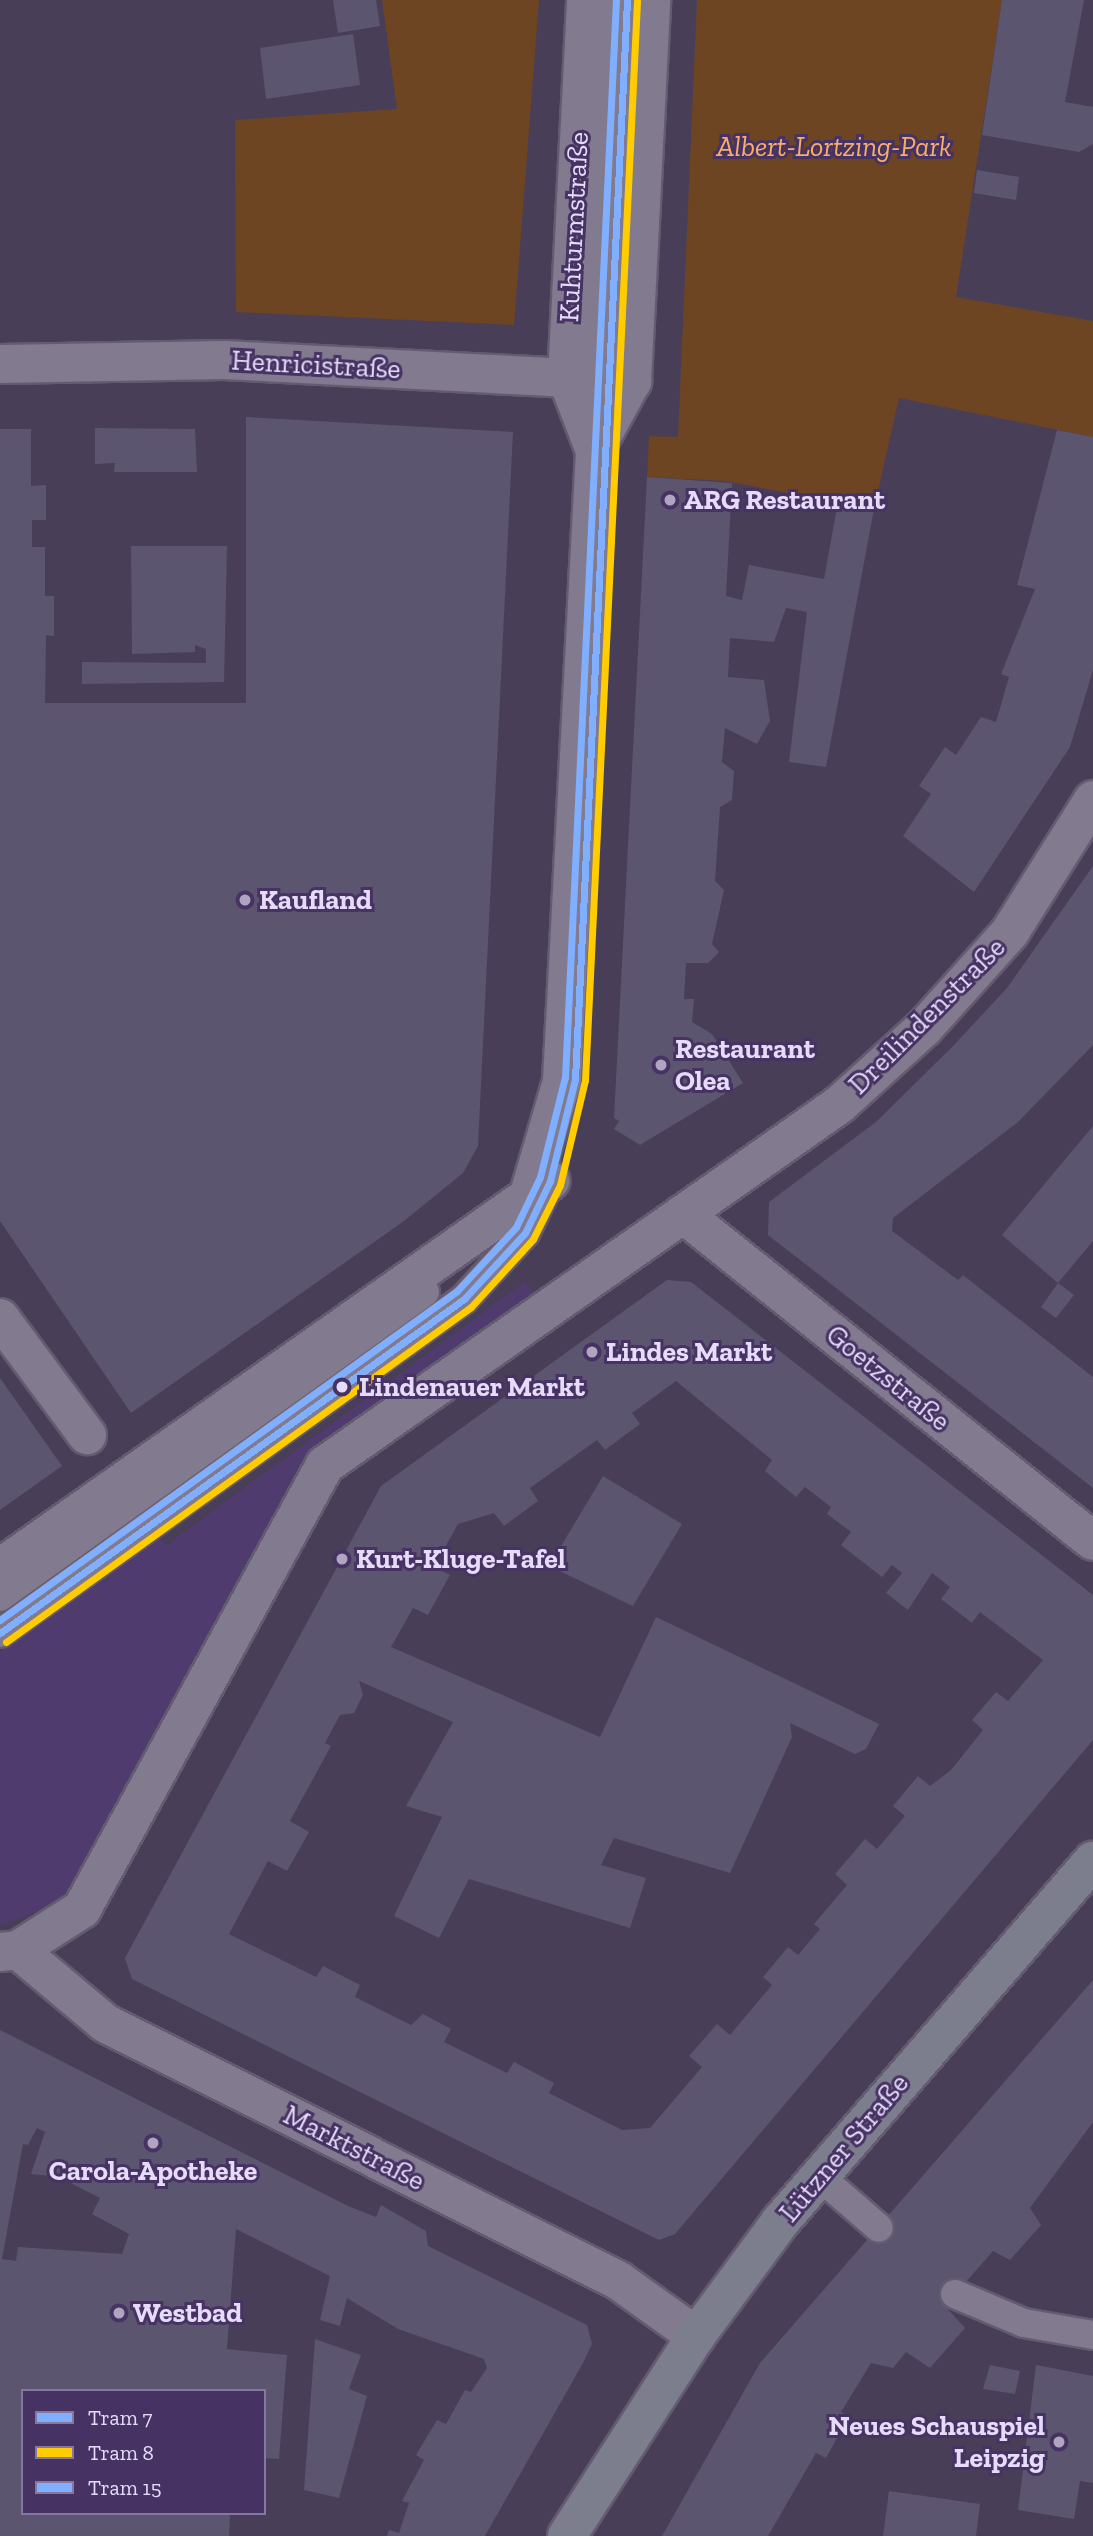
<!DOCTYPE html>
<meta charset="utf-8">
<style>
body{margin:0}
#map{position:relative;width:1093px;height:2536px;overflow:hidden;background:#493e58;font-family:"Zilla Slab",serif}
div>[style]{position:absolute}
.built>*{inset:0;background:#503b6e}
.green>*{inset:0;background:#6e4522}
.building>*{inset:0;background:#5b5570}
.roads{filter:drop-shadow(2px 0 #645b71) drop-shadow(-2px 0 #645b71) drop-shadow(0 2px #645b71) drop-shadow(0 -2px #645b71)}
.service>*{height:28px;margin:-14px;padding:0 14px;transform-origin:14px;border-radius:14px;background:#827a8e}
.minor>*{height:38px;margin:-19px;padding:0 19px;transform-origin:19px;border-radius:19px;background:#827a8e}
.primary>*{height:38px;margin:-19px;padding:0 19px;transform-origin:19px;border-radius:19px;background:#7d7e8d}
.tram-1>*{height:7px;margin:-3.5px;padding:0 3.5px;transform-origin:3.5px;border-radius:3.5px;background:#80afff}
.tram-2>*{height:7px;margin:-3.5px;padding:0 3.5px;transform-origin:3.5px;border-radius:3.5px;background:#fc0}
.tram-3>*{height:7px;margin:-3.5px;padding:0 3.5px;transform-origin:3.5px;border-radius:3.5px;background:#80afff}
.dots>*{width:19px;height:19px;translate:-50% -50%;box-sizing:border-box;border:4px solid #473363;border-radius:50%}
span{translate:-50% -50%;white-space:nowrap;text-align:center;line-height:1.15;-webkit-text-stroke:6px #473363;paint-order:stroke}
.park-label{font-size:28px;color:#f7ad6b;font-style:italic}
.street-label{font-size:28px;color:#e6dcfa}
.poi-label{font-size:28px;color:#e6dcfa;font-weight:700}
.left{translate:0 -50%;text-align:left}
.right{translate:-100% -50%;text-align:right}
.stop-label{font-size:28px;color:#e6dcfa;font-weight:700}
.legend{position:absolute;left:21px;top:2389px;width:245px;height:126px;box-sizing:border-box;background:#473363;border:2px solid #87779f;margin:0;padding:9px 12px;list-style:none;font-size:21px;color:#e6dcfa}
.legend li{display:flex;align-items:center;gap:14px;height:35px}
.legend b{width:35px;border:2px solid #87779f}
</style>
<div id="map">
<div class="built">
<i style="clip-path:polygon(525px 1282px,534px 1292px,433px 1370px,328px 1439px,293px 1488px,79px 1879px,51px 1907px,0 1925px,0 1652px,159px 1536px,167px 1545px)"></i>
</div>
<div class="green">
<i style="clip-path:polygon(382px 0,539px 0,514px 325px,236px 312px,235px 120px,397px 109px)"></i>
<i style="clip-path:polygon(697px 0,1002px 0,956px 297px,1093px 321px,1093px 437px,899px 398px,874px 509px,725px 481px,647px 477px,649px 436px,678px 437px)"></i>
</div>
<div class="building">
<i style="clip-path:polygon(333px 0,376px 0,380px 26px,338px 33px)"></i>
<i style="clip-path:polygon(1002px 0,1084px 0,1065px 102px,1093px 107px,1093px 144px,1079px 152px,982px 135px)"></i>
<i style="clip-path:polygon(353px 34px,360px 85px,266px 99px,260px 48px)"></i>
<i style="clip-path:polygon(977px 170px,1019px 177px,1016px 200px,974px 193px)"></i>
<i style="clip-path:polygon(246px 417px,513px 432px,478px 1146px,463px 1173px,404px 1221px,131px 1413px,0 1221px,0 429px,31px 429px,31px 486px,46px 485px,46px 520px,32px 520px,32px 547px,45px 547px,45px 596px,54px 596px,54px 636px,46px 635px,45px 703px,246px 703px)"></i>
<i style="clip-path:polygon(95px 428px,195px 429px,197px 472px,114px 472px,115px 463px,95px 464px)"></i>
<i style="clip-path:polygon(1057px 430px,1093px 437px,1093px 670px,1070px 747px,974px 892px,903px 836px,931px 794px,919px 786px,945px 747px,956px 755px,981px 717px,996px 722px,1009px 677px,1001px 674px,1035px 589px,1017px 585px)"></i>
<i style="clip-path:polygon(647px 477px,732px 483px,726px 596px,742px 600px,749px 565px,824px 579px,838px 502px,874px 509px,826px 767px,789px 762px,807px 612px,786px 608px,774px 642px,730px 638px,728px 677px,764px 680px,770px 721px,757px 744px,725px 728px,722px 762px,734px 771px,732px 800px,720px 807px,715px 881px,724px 890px,712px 944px,719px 952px,708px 963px,686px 963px,684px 999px,694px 999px,692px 1022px,712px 1034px,743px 1083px,640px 1145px,614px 1129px,619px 1121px,614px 1118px)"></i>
<i style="clip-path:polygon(131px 546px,227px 546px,224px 682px,82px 684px,82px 662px,206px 663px,206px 649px,195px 645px,195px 652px,132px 654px)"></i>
<i style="clip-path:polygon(1093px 866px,1093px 1045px,1018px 1122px,893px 1218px,892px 1231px,958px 1280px,963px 1275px,1093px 1377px,1093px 1488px,768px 1235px,769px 1202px,876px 1122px,953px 1046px,1007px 988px)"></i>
<i style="clip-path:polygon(1093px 1126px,1093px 1241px,1058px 1283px,1002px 1235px)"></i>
<i style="clip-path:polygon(evenodd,667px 1280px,691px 1282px,1093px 1595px,1093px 1740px,675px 2234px,659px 2240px,132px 1979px,125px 1958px,381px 1486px,667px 1280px,676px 1381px,772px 1460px,765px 1471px,796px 1497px,805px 1487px,831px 1507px,827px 1514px,851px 1532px,841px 1545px,882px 1577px,892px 1565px,902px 1573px,886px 1593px,908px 1610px,932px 1573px,950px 1587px,941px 1599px,972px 1623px,980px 1612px,1043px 1660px,1008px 1701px,996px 1692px,972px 1720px,983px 1730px,951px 1770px,930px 1786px,918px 1776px,893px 1806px,905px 1816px,877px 1849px,865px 1839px,835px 1874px,847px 1885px,814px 1924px,820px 1929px,798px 1955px,788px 1947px,763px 1977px,772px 1985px,730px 2035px,717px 2024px,689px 2056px,702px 2067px,650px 2128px,622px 2130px,549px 2093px,554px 2083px,514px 2062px,507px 2073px,444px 2042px,451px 2029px,423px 2014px,411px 2025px,355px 1997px,360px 1985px,323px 1966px,316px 1977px,229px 1934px,268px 1861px,287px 1871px,309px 1832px,290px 1821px,331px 1746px,325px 1743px,340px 1715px,354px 1713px,363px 1695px,359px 1681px,453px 1722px,406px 1806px,442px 1817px,394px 1916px,439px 1938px,469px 1879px,630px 1928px,646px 1878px,601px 1865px,614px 1838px,730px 1873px,792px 1737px,790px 1723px,855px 1754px,866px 1749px,879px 1724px,656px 1617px,600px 1737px,391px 1647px,413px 1608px,428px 1615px,450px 1575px,434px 1567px,458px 1524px,494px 1513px,504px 1526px,538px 1501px,530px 1488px,597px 1440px,605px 1450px,640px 1424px,632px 1413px,676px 1381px)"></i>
<i style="clip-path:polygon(1058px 1283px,1074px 1295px,1056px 1318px,1041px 1307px)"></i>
<i style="clip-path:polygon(0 1378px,62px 1466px,0 1510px)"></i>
<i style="clip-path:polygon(603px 1476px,682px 1524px,633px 1606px,549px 1566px)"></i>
<i style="clip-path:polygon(1093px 1980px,1093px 2122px,1030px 2208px,1041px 2225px,1010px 2260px,993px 2251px,945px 2306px,965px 2328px,930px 2368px,906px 2352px,893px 2368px,871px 2363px,841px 2412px,849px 2416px,826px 2458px,816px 2453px,768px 2536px,662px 2536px,760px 2363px)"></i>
<i style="clip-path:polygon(evenodd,0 2030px,348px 2206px,376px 2217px,381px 2205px,426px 2231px,428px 2246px,587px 2325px,592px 2344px,583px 2363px,485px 2536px,387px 2536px,389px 2530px,399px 2533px,409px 2503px,402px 2501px,424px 2460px,416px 2455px,437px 2420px,446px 2424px,465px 2390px,471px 2392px,487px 2368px,484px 2359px,398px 2329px,347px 2298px,340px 2326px,320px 2320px,330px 2276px,236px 2229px,227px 2349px,287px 2355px,279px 2459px,264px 2458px,264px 2391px,23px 2391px,23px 2513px,230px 2513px,229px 2536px,0 2536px,0 2030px,37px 2128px,45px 2132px,31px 2174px,59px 2177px,100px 2198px,92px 2214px,129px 2234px,122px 2254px,18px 2247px,16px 2261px,2px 2259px,23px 2144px,28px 2145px,37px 2128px)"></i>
<i style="clip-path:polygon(315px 2339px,361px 2355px,349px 2389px,367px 2396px,339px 2498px,304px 2490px)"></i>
<i style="clip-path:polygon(990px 2365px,1020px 2371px,1015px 2394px,983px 2389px)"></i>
<i style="clip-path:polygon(1036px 2365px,1093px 2376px,1093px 2483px,1080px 2481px,1074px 2519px,1018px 2510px)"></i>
<i style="clip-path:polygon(889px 2491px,980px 2504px,976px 2536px,883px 2536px)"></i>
</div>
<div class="roads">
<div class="service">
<i style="left:589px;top:396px;width:386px;rotate:-87.8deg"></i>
<i style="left:606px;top:399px;width:400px;rotate:-87deg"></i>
<i style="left:0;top:1597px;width:523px;rotate:-35.67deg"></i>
<i style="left:0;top:1633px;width:572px;rotate:-35.75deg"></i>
<i style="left:464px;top:1299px;width:90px;rotate:-47.3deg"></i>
<i style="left:525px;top:1233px;width:58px;rotate:-64.3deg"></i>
<i style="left:819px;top:2176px;width:79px;rotate:40.9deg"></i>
<i style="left:955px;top:2294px;width:75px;rotate:22.8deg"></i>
<i style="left:1024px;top:2323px;width:70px;rotate:9.9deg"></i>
</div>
<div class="minor">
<i style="left:0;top:364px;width:225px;rotate:-1deg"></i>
<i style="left:225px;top:360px;width:408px;rotate:3deg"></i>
<i style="left:595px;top:449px;width:77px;rotate:-61.4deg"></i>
<i style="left:632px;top:381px;width:381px;rotate:-87.1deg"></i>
<i style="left:529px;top:1194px;width:118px;rotate:-73.7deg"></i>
<i style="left:562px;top:1081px;width:631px;rotate:-87deg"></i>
<i style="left:595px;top:451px;width:78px;rotate:-111deg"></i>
<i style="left:567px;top:378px;width:378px;rotate:-87.1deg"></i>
<i style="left:683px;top:1214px;width:524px;rotate:38.57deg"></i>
<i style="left:0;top:1318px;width:146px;rotate:53.4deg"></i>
<i style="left:0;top:1568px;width:673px;rotate:-35.13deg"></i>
<i style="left:18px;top:1950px;width:114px;rotate:40deg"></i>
<i style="left:105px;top:2023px;width:575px;rotate:26.65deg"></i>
<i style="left:619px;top:2281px;width:95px;rotate:35.5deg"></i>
<i style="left:0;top:1952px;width:18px;rotate:-6deg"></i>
<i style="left:18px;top:1950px;width:76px;rotate:-32.6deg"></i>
<i style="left:82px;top:1909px;width:506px;rotate:-61.31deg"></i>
<i style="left:325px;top:1465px;width:628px;rotate:-35.01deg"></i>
<i style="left:839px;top:1105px;width:115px;rotate:-42.2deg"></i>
<i style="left:924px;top:1028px;width:129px;rotate:-48.1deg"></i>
<i style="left:1010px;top:932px;width:156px;rotate:-57.8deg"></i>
</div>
<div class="primary">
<i style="left:567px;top:2536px;width:238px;rotate:-57.2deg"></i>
<i style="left:696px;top:2336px;width:142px;rotate:-53.6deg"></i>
<i style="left:780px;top:2222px;width:478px;rotate:-49.1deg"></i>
</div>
</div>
<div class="tram-1">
<i style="left:0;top:1633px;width:572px;rotate:-35.75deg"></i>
<i style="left:464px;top:1299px;width:90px;rotate:-47.3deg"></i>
<i style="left:525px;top:1233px;width:58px;rotate:-64.3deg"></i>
<i style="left:550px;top:1181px;width:105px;rotate:-76.2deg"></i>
<i style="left:575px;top:1079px;width:1080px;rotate:-87.24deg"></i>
</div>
<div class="tram-2">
<i style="left:6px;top:1642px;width:573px;rotate:-35.77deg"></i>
<i style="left:471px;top:1307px;width:92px;rotate:-47.6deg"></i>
<i style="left:533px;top:1239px;width:60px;rotate:-63.4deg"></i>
<i style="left:560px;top:1185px;width:108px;rotate:-76.6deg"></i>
<i style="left:585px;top:1080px;width:1080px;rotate:-87.24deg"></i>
</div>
<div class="tram-3">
<i style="left:0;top:1620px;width:563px;rotate:-35.75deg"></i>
<i style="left:457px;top:1291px;width:87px;rotate:-47.3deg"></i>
<i style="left:516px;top:1227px;width:55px;rotate:-64.4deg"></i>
<i style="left:540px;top:1177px;width:103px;rotate:-76deg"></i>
<i style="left:565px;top:1077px;width:1078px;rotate:-87.29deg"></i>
</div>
<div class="dots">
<i style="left:670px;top:500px;background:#afa5c1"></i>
<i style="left:245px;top:900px;background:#afa5c1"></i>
<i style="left:661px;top:1065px;background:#afa5c1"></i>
<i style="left:592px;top:1352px;background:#afa5c1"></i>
<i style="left:342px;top:1387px;background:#e6dcfa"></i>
<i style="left:342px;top:1559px;background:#afa5c1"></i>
<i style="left:153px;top:2143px;background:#afa5c1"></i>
<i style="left:119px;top:2313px;background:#afa5c1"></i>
<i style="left:1059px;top:2442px;background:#afa5c1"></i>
</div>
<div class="park-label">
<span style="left:834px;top:147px">Albert-Lortzing-Park</span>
</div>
<div class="street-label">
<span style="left:574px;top:227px;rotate:-87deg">Kuhturmstraße</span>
<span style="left:316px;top:365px;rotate:3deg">Henricistraße</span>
<span style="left:927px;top:1016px;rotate:-45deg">Dreilindenstraße</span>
<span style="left:888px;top:1378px;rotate:39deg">Goetzstraße</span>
<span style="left:354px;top:2148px;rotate:27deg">Marktstraße</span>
<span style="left:844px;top:2148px;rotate:-50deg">Lützner Straße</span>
</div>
<div class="poi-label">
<span class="left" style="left:684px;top:500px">ARG Restaurant</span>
<span class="left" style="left:259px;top:900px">Kaufland</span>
<span class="left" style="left:675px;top:1065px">Restaurant<br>Olea</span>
<span class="left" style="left:606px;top:1352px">Lindes Markt</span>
<span class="left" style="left:356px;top:1559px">Kurt-Kluge-Tafel</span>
<span style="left:153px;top:2171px">Carola-Apotheke</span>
<span class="left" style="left:133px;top:2313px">Westbad</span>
<span class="right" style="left:1045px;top:2442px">Neues Schauspiel<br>Leipzig</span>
</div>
<div class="stop-label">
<span class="left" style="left:359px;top:1387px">Lindenauer Markt</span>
</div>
<ul class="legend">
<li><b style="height:9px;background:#80afff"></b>Tram 7</li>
<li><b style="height:9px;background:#fc0"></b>Tram 8</li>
<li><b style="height:9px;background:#80afff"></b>Tram 15</li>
</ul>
</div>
